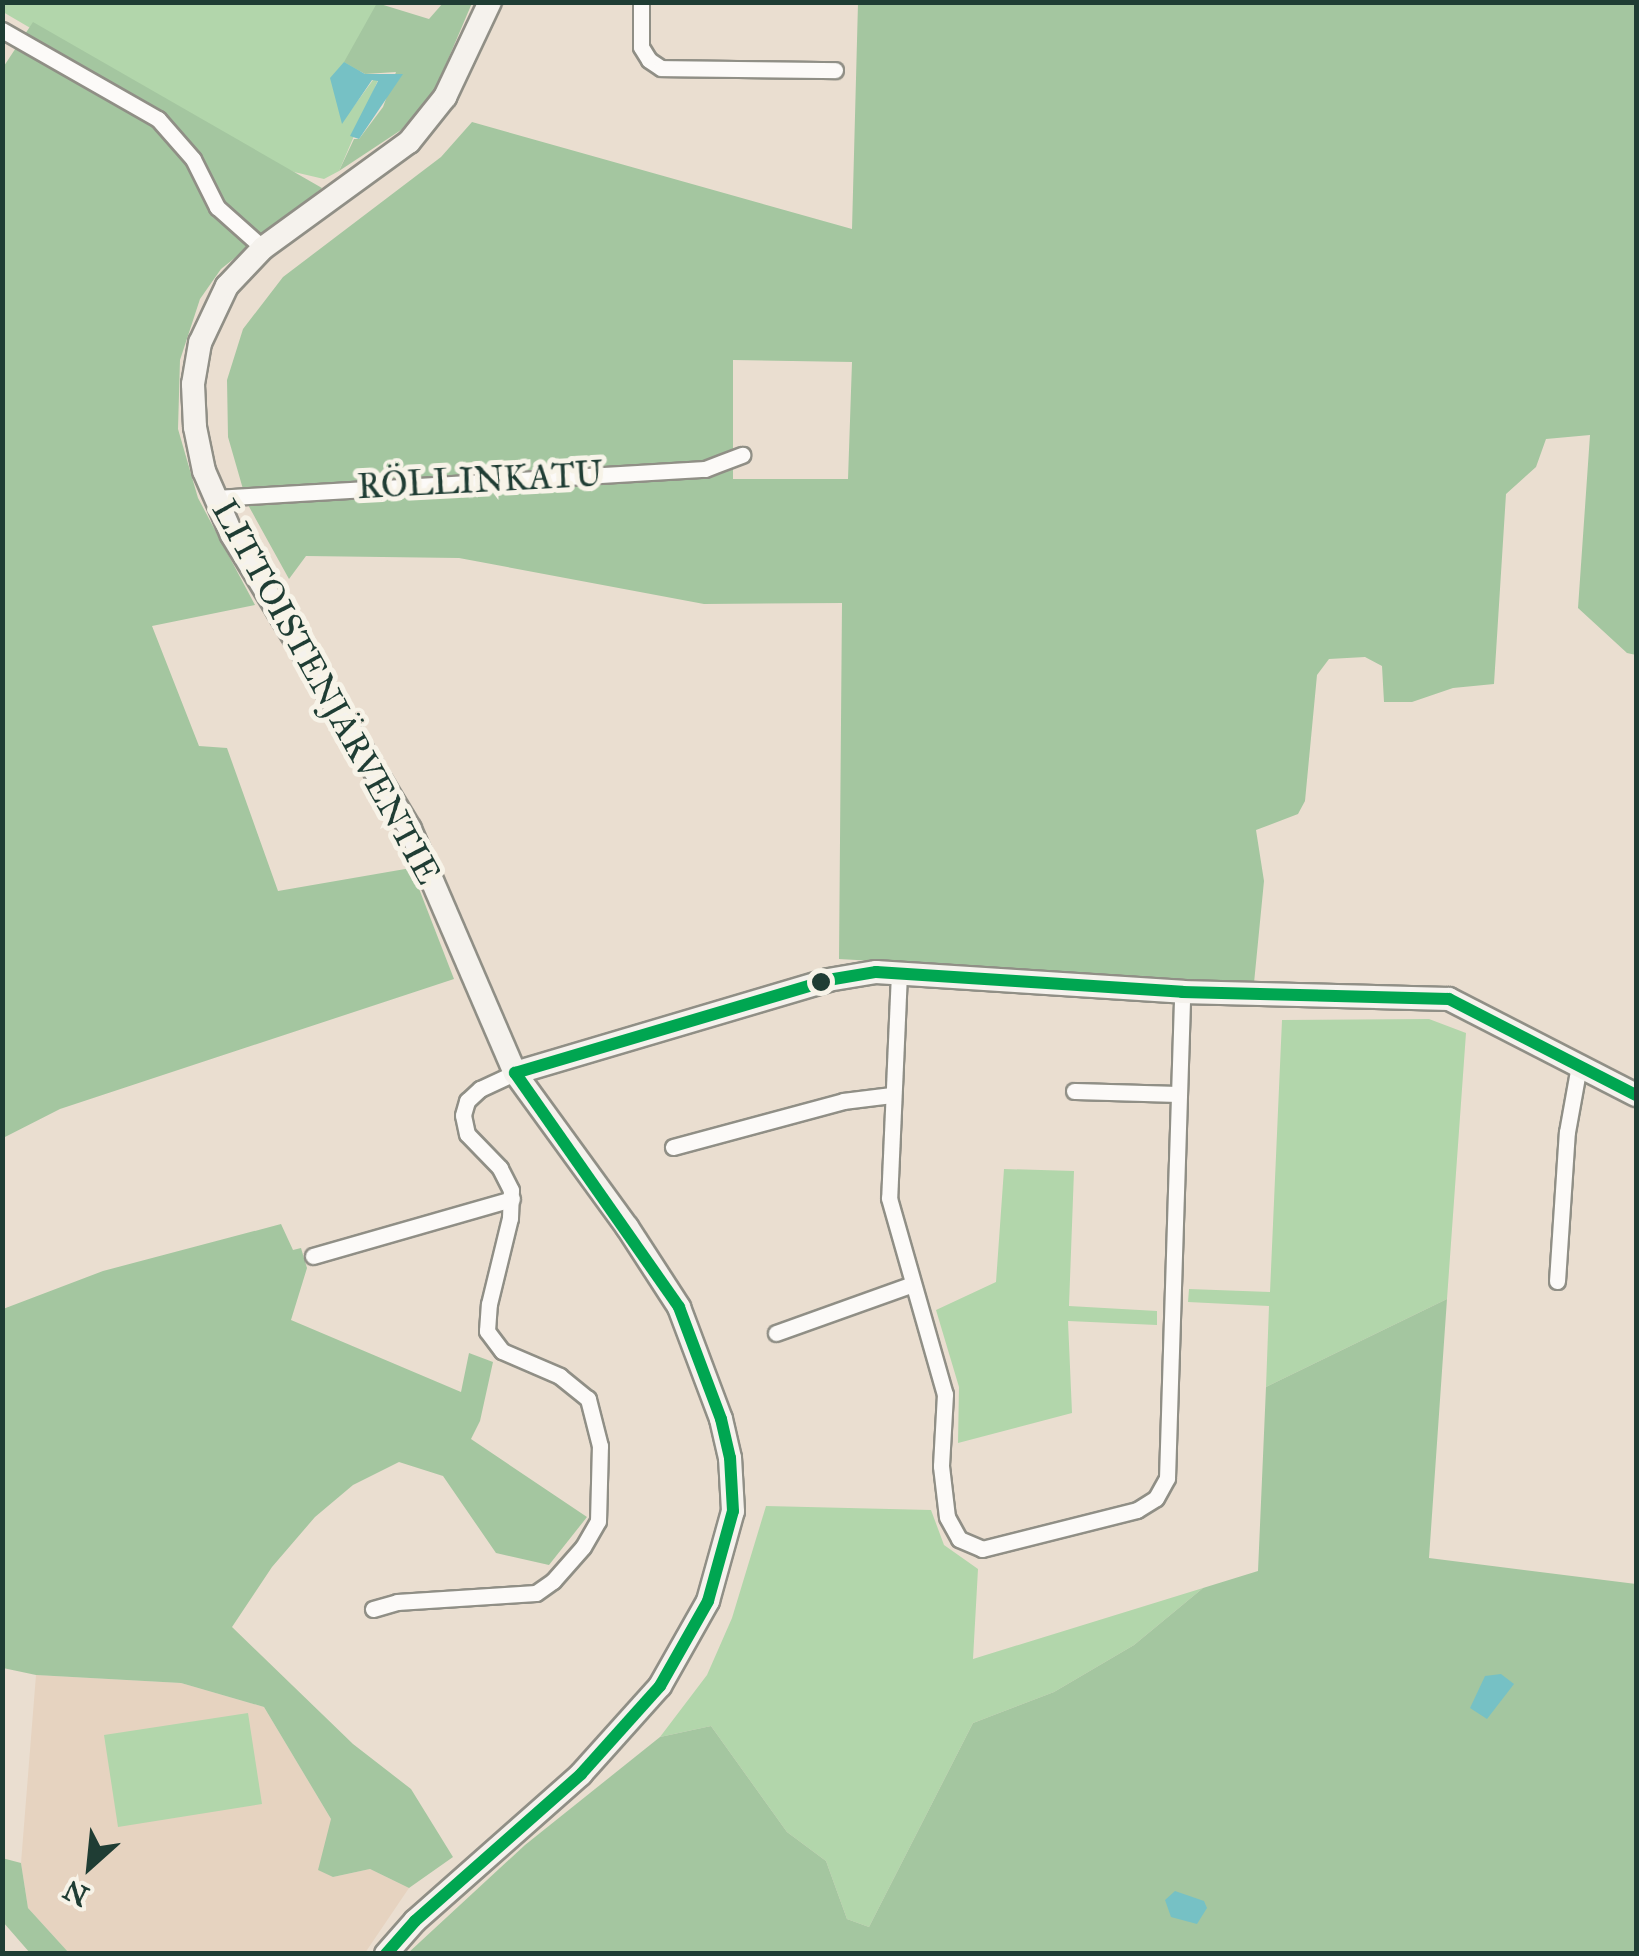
<!DOCTYPE html>
<meta charset="utf-8">
<style>
body{margin:0}
#map{position:relative;width:1639px;height:1956px;overflow:hidden;background:#eaded0;font-family:"IM FELL Great Primer",serif}
div>[style]{position:absolute}
.built>*{inset:0;background:#e6d3c0}
.green>*{inset:0;background:#b2d6ab}
.forest>*{inset:0;background:#a4c6a0}
.water>*{inset:0;background:#76c1c5}
.roads{filter:drop-shadow(2px 0 #908f86) drop-shadow(-2px 0 #908f86) drop-shadow(0 2px #908f86) drop-shadow(0 -2px #908f86)}
.street>*{height:15px;margin:-7.5px;padding:0 7.5px;transform-origin:7.5px;border-radius:7.5px;background:#fcfaf8}
.secondary>*{height:22px;margin:-11px;padding:0 11px;transform-origin:11px;border-radius:11px;background:#f5f2ed}
.bus-1>*{height:12px;margin:-6px;padding:0 6px;transform-origin:6px;border-radius:6px;background:#00a651}
.dots>*{width:28px;height:28px;translate:-50% -50%;box-sizing:border-box;border:5px solid #f7f3e8;border-radius:50%}
span{translate:-50% -50%;white-space:nowrap;text-align:center;line-height:1.15;-webkit-text-stroke:10px #f7f3e8;paint-order:stroke}
.street-label{font-size:35px;color:#1f3d34}
.frame{position:absolute;inset:0;border:5px solid #1f3d34;pointer-events:none}
.north{position:absolute;left:40px;top:1816px;width:100px;height:100px;-webkit-text-stroke:8px #f7f3e8;paint-order:stroke;rotate:207deg;font-size:28px;font-weight:700;line-height:40px;text-align:center;color:#1f3d34}
.north::after{content:'';display:block;margin:auto;width:35px;height:45px;background:#1f3d34;clip-path:polygon(50% 0,100% 100%,50% 72%,0 100%)}
</style>
<div id="map">
<div class="built">
<i style="clip-path:polygon(36px 1675px,181px 1683px,264px 1707px,331px 1819px,333px 1877px,370px 1869px,409px 1888px,365px 1953px,69px 1953px,28px 1908px,21px 1863px)"></i>
</div>
<div class="green">
<i style="clip-path:polygon(2px 3px,377px 3px,351px 110px,373px 80px,378px 80px,339px 171px,324px 179px,294px 172px,220px 139px,3px 12px)"></i>
<i style="clip-path:polygon(1429px 1019px,1466px 1033px,1447px 1299px,1266px 1387px,1269px 1306px,1188px 1302px,1189px 1289px,1270px 1292px,1282px 1020px)"></i>
<i style="clip-path:polygon(1004px 1169px,1074px 1171px,1069px 1306px,1157px 1311px,1157px 1325px,1068px 1321px,1072px 1413px,958px 1443px,959px 1387px,936px 1310px,996px 1282px)"></i>
<i style="clip-path:polygon(766px 1506px,931px 1510px,944px 1545px,978px 1569px,973px 1659px,1203px 1588px,1134px 1645px,1054px 1692px,973px 1723px,869px 1927px,847px 1919px,826px 1861px,787px 1832px,711px 1726px,660px 1737px,707px 1675px,732px 1618px)"></i>
<i style="clip-path:polygon(248px 1713px,262px 1804px,118px 1827px,104px 1735px)"></i>
</div>
<div class="forest">
<i style="clip-path:polygon(377px 3px,429px 19px,443px 3px,472px 3px,435px 90px,401px 130px,339px 171px,354px 139px,359px 139px,383px 107px,396px 72px,365px 74px,344px 62px)"></i>
<i style="clip-path:polygon(evenodd,858px 3px,1636px 3px,1636px 655px,1627px 653px,1578px 608px,1590px 435px,1546px 439px,1536px 467px,1506px 494px,1494px 684px,1453px 688px,1412px 702px,1384px 702px,1382px 666px,1365px 657px,1329px 659px,1317px 675px,1305px 801px,1298px 814px,1256px 830px,1264px 881px,1254px 983px,839px 959px,842px 603px,704px 604px,459px 558px,306px 556px,289px 579px,247px 503px,228px 437px,227px 380px,243px 329px,283px 277px,441px 157px,472px 122px,852px 229px,858px 3px,733px 360px,852px 362px,848px 479px,733px 479px,733px 360px)"></i>
<i style="clip-path:polygon(33px 22px,322px 188px,221px 269px,200px 299px,180px 360px,178px 429px,198px 498px,255px 605px,152px 626px,199px 746px,227px 748px,278px 891px,411px 868px,454px 979px,60px 1109px,3px 1138px,2px 69px)"></i>
<i style="clip-path:polygon(281px 1224px,293px 1250px,301px 1248px,307px 1268px,291px 1320px,461px 1392px,469px 1353px,493px 1362px,480px 1421px,471px 1439px,587px 1517px,549px 1565px,496px 1553px,443px 1476px,399px 1462px,353px 1485px,315px 1517px,272px 1567px,232px 1627px,353px 1744px,411px 1789px,453px 1857px,409px 1888px,370px 1869px,333px 1877px,318px 1870px,331px 1819px,264px 1707px,181px 1683px,36px 1675px,3px 1668px,3px 1309px,103px 1271px)"></i>
<i style="clip-path:polygon(1447px 1299px,1429px 1558px,1636px 1584px,1636px 1953px,407px 1954px,525px 1845px,660px 1737px,711px 1726px,787px 1832px,826px 1861px,847px 1919px,869px 1927px,973px 1723px,1054px 1692px,1134px 1645px,1203px 1588px,1258px 1571px,1266px 1387px)"></i>
<i style="clip-path:polygon(2px 1858px,21px 1863px,28px 1908px,69px 1953px,30px 1953px,3px 1922px)"></i>
</div>
<div class="water">
<i style="clip-path:polygon(344px 62px,365px 74px,403px 74px,359px 139px,350px 136px,378px 81px,372px 80px,342px 124px,330px 78px)"></i>
<i style="clip-path:polygon(1501px 1674px,1514px 1684px,1487px 1719px,1470px 1708px,1485px 1676px)"></i>
<i style="clip-path:polygon(1175px 1891px,1204px 1901px,1207px 1908px,1197px 1924px,1171px 1917px,1165px 1900px)"></i>
</div>
<div class="roads">
<div class="street">
<i style="left:641px;top:2px;width:45px;rotate:90deg"></i>
<i style="left:641px;top:47px;width:15px;rotate:58deg"></i>
<i style="left:649px;top:60px;width:14px;rotate:34deg"></i>
<i style="left:661px;top:68px;width:174px;rotate:0.7deg"></i>
<i style="left:2px;top:30px;width:180px;rotate:29.7deg"></i>
<i style="left:158px;top:119px;width:53px;rotate:48.8deg"></i>
<i style="left:193px;top:159px;width:54px;rotate:63.4deg"></i>
<i style="left:217px;top:207px;width:62px;rotate:41.7deg"></i>
<i style="left:215px;top:498px;width:491px;rotate:-3.4deg"></i>
<i style="left:705px;top:469px;width:40px;rotate:-21deg"></i>
<i style="left:899px;top:973px;width:225px;rotate:92.5deg"></i>
<i style="left:889px;top:1198px;width:204px;rotate:74.1deg"></i>
<i style="left:945px;top:1394px;width:72px;rotate:93.2deg"></i>
<i style="left:941px;top:1466px;width:51px;rotate:83.3deg"></i>
<i style="left:947px;top:1517px;width:25px;rotate:61deg"></i>
<i style="left:959px;top:1539px;width:25px;rotate:23deg"></i>
<i style="left:982px;top:1549px;width:160px;rotate:-14.1deg"></i>
<i style="left:1137px;top:1510px;width:22px;rotate:-32deg"></i>
<i style="left:1156px;top:1498px;width:23px;rotate:-61deg"></i>
<i style="left:1167px;top:1478px;width:486px;rotate:-88.2deg"></i>
<i style="left:1074px;top:1091px;width:105px;rotate:1.6deg"></i>
<i style="left:673px;top:1147px;width:176px;rotate:-15.1deg"></i>
<i style="left:843px;top:1101px;width:49px;rotate:-7deg"></i>
<i style="left:313px;top:1256px;width:207px;rotate:-16deg"></i>
<i style="left:1557px;top:1281px;width:149px;rotate:-86.2deg"></i>
<i style="left:1567px;top:1132px;width:68px;rotate:-79.8deg"></i>
<i style="left:776px;top:1333px;width:145px;rotate:-19.7deg"></i>
<i style="left:373px;top:1609px;width:25px;rotate:-16deg"></i>
<i style="left:397px;top:1602px;width:139px;rotate:-3.7deg"></i>
<i style="left:536px;top:1593px;width:21px;rotate:-35deg"></i>
<i style="left:553px;top:1581px;width:45px;rotate:-48.6deg"></i>
<i style="left:583px;top:1547px;width:30px;rotate:-60deg"></i>
<i style="left:598px;top:1521px;width:75px;rotate:-88.5deg"></i>
<i style="left:600px;top:1446px;width:49px;rotate:-104.3deg"></i>
<i style="left:588px;top:1399px;width:36px;rotate:-141deg"></i>
<i style="left:560px;top:1376px;width:63px;rotate:-156.7deg"></i>
<i style="left:502px;top:1351px;width:25px;rotate:-127deg"></i>
<i style="left:487px;top:1331px;width:27px;rotate:-86deg"></i>
<i style="left:489px;top:1304px;width:89px;rotate:-76.3deg"></i>
<i style="left:510px;top:1218px;width:28px;rotate:-88deg"></i>
<i style="left:511px;top:1190px;width:25px;rotate:-117deg"></i>
<i style="left:500px;top:1168px;width:47px;rotate:-134.1deg"></i>
<i style="left:467px;top:1134px;width:19px;rotate:-102deg"></i>
<i style="left:463px;top:1115px;width:15px;rotate:-74deg"></i>
<i style="left:467px;top:1101px;width:18px;rotate:-43deg"></i>
<i style="left:480px;top:1089px;width:38px;rotate:-25deg"></i>
</div>
<div class="secondary">
<i style="left:515px;top:1073px;width:327px;rotate:-16.5deg"></i>
<i style="left:828px;top:980px;width:49px;rotate:-9.5deg"></i>
<i style="left:876px;top:972px;width:307px;rotate:3.7deg"></i>
<i style="left:1182px;top:992px;width:267px;rotate:1.5deg"></i>
<i style="left:1449px;top:999px;width:210px;rotate:27.2deg"></i>
<i style="left:386px;top:1954px;width:44px;rotate:-48.7deg"></i>
<i style="left:415px;top:1921px;width:222px;rotate:-41.5deg"></i>
<i style="left:581px;top:1774px;width:118px;rotate:-48.1deg"></i>
<i style="left:660px;top:1686px;width:98px;rotate:-60.5deg"></i>
<i style="left:708px;top:1601px;width:93px;rotate:-74.5deg"></i>
<i style="left:733px;top:1511px;width:53px;rotate:-93.2deg"></i>
<i style="left:730px;top:1458px;width:40px;rotate:-103deg"></i>
<i style="left:721px;top:1419px;width:120px;rotate:-110.6deg"></i>
<i style="left:679px;top:1307px;width:95px;rotate:-123deg"></i>
<i style="left:627px;top:1227px;width:190px;rotate:-126deg"></i>
<i style="left:515px;top:1073px;width:266px;rotate:-113.3deg"></i>
<i style="left:410px;top:829px;width:344px;rotate:-121.2deg"></i>
<i style="left:232px;top:535px;width:70px;rotate:-113.6deg"></i>
<i style="left:204px;top:471px;width:45px;rotate:-101.6deg"></i>
<i style="left:195px;top:427px;width:43px;rotate:-92.7deg"></i>
<i style="left:193px;top:384px;width:42px;rotate:-80.3deg"></i>
<i style="left:200px;top:343px;width:63px;rotate:-64.7deg"></i>
<i style="left:227px;top:286px;width:52px;rotate:-46.5deg"></i>
<i style="left:263px;top:248px;width:180px;rotate:-36deg"></i>
<i style="left:409px;top:142px;width:58px;rotate:-51.3deg"></i>
<i style="left:445px;top:97px;width:105px;rotate:-64.7deg"></i>
</div>
</div>
<div class="bus-1">
<i style="left:386px;top:1954px;width:44px;rotate:-48.7deg"></i>
<i style="left:415px;top:1921px;width:222px;rotate:-41.5deg"></i>
<i style="left:581px;top:1774px;width:118px;rotate:-48.1deg"></i>
<i style="left:660px;top:1686px;width:98px;rotate:-60.5deg"></i>
<i style="left:708px;top:1601px;width:93px;rotate:-74.5deg"></i>
<i style="left:733px;top:1511px;width:53px;rotate:-93.2deg"></i>
<i style="left:730px;top:1458px;width:40px;rotate:-103deg"></i>
<i style="left:721px;top:1419px;width:120px;rotate:-110.6deg"></i>
<i style="left:679px;top:1307px;width:286px;rotate:-125deg"></i>
<i style="left:515px;top:1073px;width:327px;rotate:-16.5deg"></i>
<i style="left:828px;top:980px;width:49px;rotate:-9.5deg"></i>
<i style="left:876px;top:972px;width:307px;rotate:3.7deg"></i>
<i style="left:1182px;top:992px;width:267px;rotate:1.5deg"></i>
<i style="left:1449px;top:999px;width:210px;rotate:27.2deg"></i>
</div>
<div class="dots">
<i style="left:821px;top:982px;background:#1f3d34"></i>
</div>
<div class="street-label">
<span style="left:480px;top:481px;rotate:-3deg">RÖLLINKATU</span>
<span style="left:326px;top:692px;rotate:61deg">LITTOISTENJÄRVENTIE</span>
</div>
<div class="frame"></div>
<div class="north">N</div>
</div>
